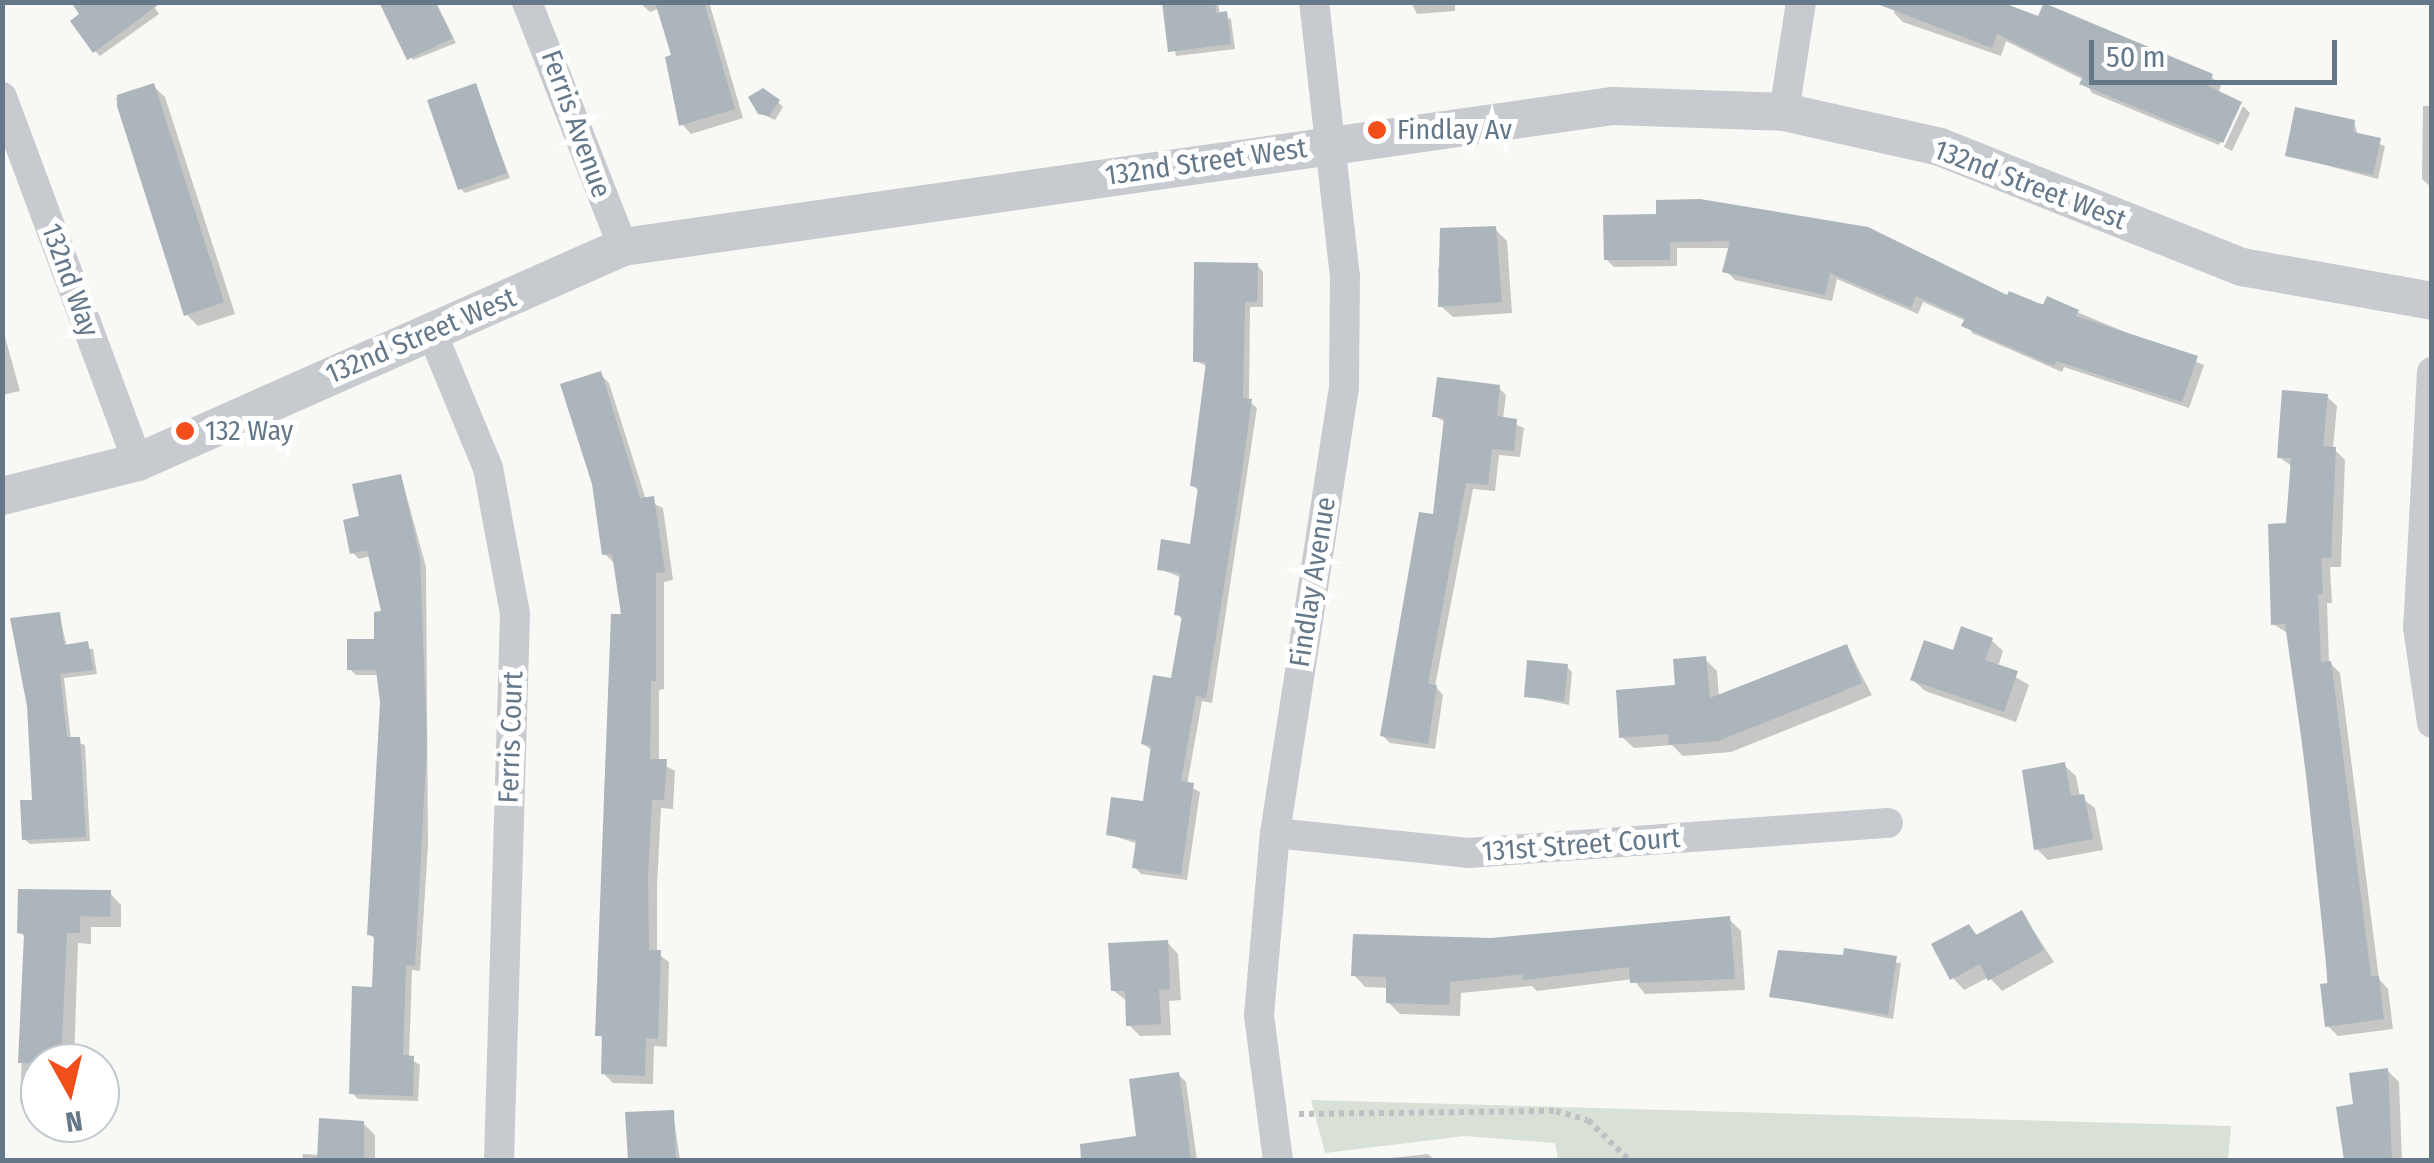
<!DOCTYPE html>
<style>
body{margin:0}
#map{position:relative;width:2434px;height:1163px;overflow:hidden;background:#f8f8f5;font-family:"Fira Sans Condensed",sans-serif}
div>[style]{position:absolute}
.green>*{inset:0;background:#d9e0d6}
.shadow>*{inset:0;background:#0003}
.building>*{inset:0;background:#abb5bb}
.path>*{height:6px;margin-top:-3px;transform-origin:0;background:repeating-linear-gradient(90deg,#bec1c3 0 5px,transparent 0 10px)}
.minor>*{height:30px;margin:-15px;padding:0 15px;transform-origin:15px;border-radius:15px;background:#c7cbcf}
.tertiary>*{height:38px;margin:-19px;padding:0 19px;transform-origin:19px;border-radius:19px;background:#c7cbcf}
.dots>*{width:28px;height:28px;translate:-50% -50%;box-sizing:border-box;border:5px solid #fff;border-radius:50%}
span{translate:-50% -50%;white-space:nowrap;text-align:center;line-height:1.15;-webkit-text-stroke:10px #fff;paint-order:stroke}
.street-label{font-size:28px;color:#647889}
.poi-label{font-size:28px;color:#647889}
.left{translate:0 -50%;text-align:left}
.frame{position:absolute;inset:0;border:5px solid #647889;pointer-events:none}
.north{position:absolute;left:20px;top:1043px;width:100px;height:100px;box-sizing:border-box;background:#fff;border:2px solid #c1c9d0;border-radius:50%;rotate:172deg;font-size:28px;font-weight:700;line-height:40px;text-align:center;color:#647889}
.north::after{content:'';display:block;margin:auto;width:35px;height:45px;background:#f24e1b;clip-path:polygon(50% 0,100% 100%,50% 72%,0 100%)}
.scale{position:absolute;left:2089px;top:40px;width:248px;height:45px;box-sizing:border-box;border:5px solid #647889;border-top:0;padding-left:12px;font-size:30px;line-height:35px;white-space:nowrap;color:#647889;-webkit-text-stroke:8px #fff;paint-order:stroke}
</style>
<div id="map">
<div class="green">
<i style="clip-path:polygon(1311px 1100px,2231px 1126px,2228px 1160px,1558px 1160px,1555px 1143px,1465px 1136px,1325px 1153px)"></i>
</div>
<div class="shadow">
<i style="clip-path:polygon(151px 2px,159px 14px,100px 56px,95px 51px,83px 14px)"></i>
<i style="clip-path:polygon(382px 2px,436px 2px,456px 43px,413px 60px)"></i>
<i style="clip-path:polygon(709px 2px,743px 118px,691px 134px,682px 124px,675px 57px,660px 8px,650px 12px,640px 3px)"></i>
<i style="clip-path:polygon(1165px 2px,1218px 2px,1220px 15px,1231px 19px,1235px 49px,1176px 56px)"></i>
<i style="clip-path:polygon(1411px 2px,1455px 2px,1455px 11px,1417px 14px)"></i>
<i style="clip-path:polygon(1897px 2px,2040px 19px,2045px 7px,2212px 77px,2221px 86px,2218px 93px,2238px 104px,2219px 145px,2092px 93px,2084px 80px,2006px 41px,2001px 56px,1903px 22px,1894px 13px)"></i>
<i style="clip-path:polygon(153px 86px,165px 97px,235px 314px,198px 326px,186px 314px,116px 98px)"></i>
<i style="clip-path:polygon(475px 86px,510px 178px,465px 193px,460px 188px)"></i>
<i style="clip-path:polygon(778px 102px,783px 107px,775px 120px,760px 113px)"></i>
<i style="clip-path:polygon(2243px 106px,2250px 113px,2232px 151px,2224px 147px)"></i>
<i style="clip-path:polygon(2423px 106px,2432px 106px,2432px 188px,2422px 179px)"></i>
<i style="clip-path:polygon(2354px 122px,2358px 136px,2385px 146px,2378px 179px,2287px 155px)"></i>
<i style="clip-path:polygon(1659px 217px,2077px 312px,2204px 365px,2189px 408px,2064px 367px,2062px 372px,1972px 333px,1966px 321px,1923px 302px,1918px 314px,1837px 279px,1832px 301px,1735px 280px,1727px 272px,1731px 248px,1677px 248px,1677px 266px,1614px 267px,1606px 259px)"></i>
<i style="clip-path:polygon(1495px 229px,1507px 241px,1512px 313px,1453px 317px,1441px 306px,1438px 268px)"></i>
<i style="clip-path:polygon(1257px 265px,1263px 272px,1263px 307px,1250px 307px,1249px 401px,1257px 408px,1212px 703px,1202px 701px,1187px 785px,1200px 792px,1187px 880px,1141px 874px,1135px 867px,1138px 844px,1108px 834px,1145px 804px,1153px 751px,1143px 744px,1173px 681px,1183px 620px,1177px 614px,1182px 578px,1160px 569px,1192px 546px,1200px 492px,1192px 485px,1208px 367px,1196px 361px)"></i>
<i style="clip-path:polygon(2px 326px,20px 391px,2px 395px)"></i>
<i style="clip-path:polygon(600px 374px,609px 383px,646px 500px,663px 508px,673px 580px,664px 582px,664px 689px,659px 690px,659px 762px,675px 771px,673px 809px,661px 808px,657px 886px,657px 953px,669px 962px,667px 1047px,654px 1046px,653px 1084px,613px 1083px,603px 1073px,599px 967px,611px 803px,604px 796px,606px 756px,624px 616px,614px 563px,605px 554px)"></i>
<i style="clip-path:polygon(1499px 388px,1506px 395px,1503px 419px,1524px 428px,1520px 457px,1499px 455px,1495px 491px,1473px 489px,1435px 686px,1443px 695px,1435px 749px,1390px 743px,1383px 736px,1435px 517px,1446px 423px,1435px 416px)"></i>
<i style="clip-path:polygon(2326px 396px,2337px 406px,2333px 448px,2345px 460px,2341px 567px,2330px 567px,2332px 603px,2327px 603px,2329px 662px,2340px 673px,2379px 979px,2388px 989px,2393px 1029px,2338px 1036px,2328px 1026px,2326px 946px,2289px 634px,2273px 624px,2293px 467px,2279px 457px)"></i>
<i style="clip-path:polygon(401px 476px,426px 567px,428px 845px,420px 971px,412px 970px,409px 1058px,420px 1065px,418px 1101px,358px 1099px,352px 1093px,375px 990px,377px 941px,369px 934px,382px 702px,379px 675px,356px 675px,350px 669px,377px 642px,384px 614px,371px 556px,359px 559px,352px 552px,362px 518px)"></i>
<i style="clip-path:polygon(59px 614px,67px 647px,93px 649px,97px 674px,64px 678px,71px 740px,85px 745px,90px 841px,30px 844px,24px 839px,35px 802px,29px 706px)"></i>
<i style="clip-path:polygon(1991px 640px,2003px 651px,1998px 667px,2029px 685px,2016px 722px,1925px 691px,1913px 680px)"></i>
<i style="clip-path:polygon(1847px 647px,1872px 695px,1846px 706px,1731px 752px,1683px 756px,1672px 745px,1634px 748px,1622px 737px,1705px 659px,1717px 671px,1719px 697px)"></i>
<i style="clip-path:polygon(1567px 667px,1572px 672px,1569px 705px,1526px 696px)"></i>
<i style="clip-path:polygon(2064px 765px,2076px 776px,2080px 797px,2095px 808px,2103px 850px,2048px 860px,2036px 848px)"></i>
<i style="clip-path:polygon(110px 893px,121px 905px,121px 927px,91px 927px,91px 944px,78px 943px,74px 1063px,40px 1063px,40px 1114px,32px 1114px,20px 1102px,27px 939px,20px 932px)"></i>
<i style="clip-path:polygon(2022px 913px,2054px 962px,2002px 991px,1989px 977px,1964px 990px,1953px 978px,1969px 927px,1978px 936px)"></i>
<i style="clip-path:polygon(1729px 919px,1741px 931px,1745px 990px,1645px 994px,1633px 979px,1537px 991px,1532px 986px,1461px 993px,1460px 1016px,1400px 1014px,1388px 1002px,1389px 988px,1365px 987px,1354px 975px,1491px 940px)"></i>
<i style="clip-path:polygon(1167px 942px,1178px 954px,1181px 1000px,1169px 1001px,1171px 1035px,1140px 1036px,1129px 1025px,1128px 1002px,1113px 990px)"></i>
<i style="clip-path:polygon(1845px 958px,1901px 963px,1893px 1019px,1771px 996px)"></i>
<i style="clip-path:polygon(2387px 1070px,2399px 1082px,2402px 1160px,2346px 1160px,2339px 1109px,2356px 1107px)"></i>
<i style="clip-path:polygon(1178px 1074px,1186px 1082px,1197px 1160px,1109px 1160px,1106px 1143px,1139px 1139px)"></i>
<i style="clip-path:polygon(673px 1112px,680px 1160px,630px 1160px,628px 1115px)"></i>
<i style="clip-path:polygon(363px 1123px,375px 1135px,375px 1160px,302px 1160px,303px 1154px,320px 1155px)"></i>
<i style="clip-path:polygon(1428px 1154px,1435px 1160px,1372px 1160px)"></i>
<i style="clip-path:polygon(17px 1159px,64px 1159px,65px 1160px,17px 1160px)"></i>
</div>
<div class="building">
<i style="clip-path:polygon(71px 2px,162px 2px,93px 53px,70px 21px,79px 14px)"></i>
<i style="clip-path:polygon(379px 2px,435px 2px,453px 38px,407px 60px)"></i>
<i style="clip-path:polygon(655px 2px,704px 2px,735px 109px,679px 126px,665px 57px,671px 55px)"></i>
<i style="clip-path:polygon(1162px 2px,1215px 2px,1216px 13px,1227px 11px,1231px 44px,1168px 52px)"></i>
<i style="clip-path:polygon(1872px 2px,2001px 2px,2038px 16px,2044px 3px,2213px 74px,2208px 86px,2242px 102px,2223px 143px,2079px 84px,2083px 77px,1997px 34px,1992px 48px)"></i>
<i style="clip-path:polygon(154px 83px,224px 302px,184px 316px,117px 106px,117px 95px)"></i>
<i style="clip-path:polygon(476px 83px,507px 173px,458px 190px,427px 100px)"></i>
<i style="clip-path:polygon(763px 88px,780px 100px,769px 116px,758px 114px,748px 97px)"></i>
<i style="clip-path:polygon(2295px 107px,2355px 120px,2353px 132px,2381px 138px,2373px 175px,2285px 156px)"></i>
<i style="clip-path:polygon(1700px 199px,1868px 227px,2007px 295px,2009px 291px,2043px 305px,2047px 296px,2079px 310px,2076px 316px,2198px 356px,2182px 402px,2056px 361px,2054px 366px,1961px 326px,1965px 318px,1916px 296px,1911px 308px,1830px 273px,1825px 295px,1722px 272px,1730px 241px,1670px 242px,1670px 260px,1604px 260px,1603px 215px,1656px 214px,1656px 200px)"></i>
<i style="clip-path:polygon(1496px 226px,1502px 302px,1438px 307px,1440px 228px)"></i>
<i style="clip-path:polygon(1194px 262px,1258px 263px,1257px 302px,1245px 302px,1243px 398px,1252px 399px,1239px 492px,1206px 698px,1196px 696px,1181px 781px,1194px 783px,1181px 875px,1132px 868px,1136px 840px,1106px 835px,1111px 797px,1143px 801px,1151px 746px,1141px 744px,1153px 675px,1171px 678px,1182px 616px,1174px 615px,1180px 573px,1157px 570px,1161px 539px,1190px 544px,1198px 487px,1190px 486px,1206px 362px,1193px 362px)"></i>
<i style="clip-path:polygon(601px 371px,640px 498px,654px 496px,665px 572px,656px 573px,656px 681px,651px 681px,650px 759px,667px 759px,664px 800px,652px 800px,648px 876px,649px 950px,661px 950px,658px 1039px,646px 1038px,645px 1076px,601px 1074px,602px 1036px,595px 1036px,611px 614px,621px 614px,612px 554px,602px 555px,592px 484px,560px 384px)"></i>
<i style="clip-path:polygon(1437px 377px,1500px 385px,1497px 416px,1517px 419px,1514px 451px,1492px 449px,1488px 485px,1466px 483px,1428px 684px,1437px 685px,1428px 744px,1380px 736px,1419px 512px,1433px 514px,1444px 418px,1432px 417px)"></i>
<i style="clip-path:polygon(2282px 390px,2328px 394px,2323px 446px,2336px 447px,2331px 558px,2321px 558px,2323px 594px,2318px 594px,2321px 662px,2331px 661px,2371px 976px,2379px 976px,2384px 1019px,2325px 1027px,2320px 984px,2328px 983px,2306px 771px,2285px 624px,2271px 625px,2268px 524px,2286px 523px,2291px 458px,2277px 458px)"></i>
<i style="clip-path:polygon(401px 474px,420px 558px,427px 743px,415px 966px,406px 965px,403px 1055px,414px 1056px,413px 1096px,349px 1094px,352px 986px,372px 987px,374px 936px,367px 935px,380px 702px,376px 670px,347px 670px,347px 639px,374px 639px,374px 612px,381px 611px,367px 550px,350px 554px,343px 520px,359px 516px,352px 484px)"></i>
<i style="clip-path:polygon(60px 612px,64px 645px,88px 641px,93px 670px,60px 674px,67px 737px,80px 737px,86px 837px,22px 840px,20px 800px,32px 800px,27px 706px,10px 618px)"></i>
<i style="clip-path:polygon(1961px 626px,1993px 638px,1985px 660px,2018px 671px,2004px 712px,1910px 680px,1924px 640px,1953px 650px)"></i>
<i style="clip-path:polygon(1847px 644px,1862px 683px,1834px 695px,1718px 741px,1669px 745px,1668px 734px,1619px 738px,1616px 690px,1675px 685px,1673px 659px,1706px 656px,1710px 698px)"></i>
<i style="clip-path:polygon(1527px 660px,1568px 664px,1564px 701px,1524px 697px)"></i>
<i style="clip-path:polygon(2065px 762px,2071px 796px,2084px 794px,2093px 839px,2034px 850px,2022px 770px)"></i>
<i style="clip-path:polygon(18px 889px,111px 890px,110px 917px,80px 916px,80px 933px,67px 933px,61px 1063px,18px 1063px,24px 934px,17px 933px)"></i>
<i style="clip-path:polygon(2022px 910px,2044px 950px,1988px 981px,1980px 964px,1950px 980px,1931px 944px,1969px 924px,1976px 935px)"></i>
<i style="clip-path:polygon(1730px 916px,1735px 979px,1630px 983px,1629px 967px,1523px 980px,1523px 974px,1450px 982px,1449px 1005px,1386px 1003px,1386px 977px,1351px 976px,1353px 934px,1491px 938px)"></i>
<i style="clip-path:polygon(1168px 940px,1170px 989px,1159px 990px,1161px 1024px,1126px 1026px,1125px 991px,1111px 991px,1108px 943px)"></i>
<i style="clip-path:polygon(1844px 948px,1897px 956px,1888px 1015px,1769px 997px,1778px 950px,1843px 955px)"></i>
<i style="clip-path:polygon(2388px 1068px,2392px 1160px,2344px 1160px,2336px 1107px,2353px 1104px,2349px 1073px)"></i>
<i style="clip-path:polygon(1179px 1072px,1191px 1160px,1081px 1160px,1080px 1144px,1136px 1136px,1129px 1079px)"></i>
<i style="clip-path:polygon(674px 1110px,676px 1160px,628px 1160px,625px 1112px)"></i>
<i style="clip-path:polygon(319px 1118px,364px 1121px,364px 1160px,317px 1160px)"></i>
</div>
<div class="path">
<i style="left:1299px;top:1114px;width:257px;rotate:-0.7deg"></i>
<i style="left:1556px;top:1111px;width:33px;rotate:16deg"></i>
<i style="left:1588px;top:1120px;width:57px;rotate:44.3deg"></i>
</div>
<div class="minor">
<i style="left:527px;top:2px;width:263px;rotate:68.6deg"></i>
<i style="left:2px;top:97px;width:390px;rotate:69.6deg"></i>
<i style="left:1784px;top:112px;width:111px;rotate:-81.2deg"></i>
<i style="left:430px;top:328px;width:152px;rotate:67.5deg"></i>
<i style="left:488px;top:468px;width:148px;rotate:79.5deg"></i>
<i style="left:515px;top:614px;width:546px;rotate:91.68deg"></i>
<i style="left:2432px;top:372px;width:255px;rotate:93.1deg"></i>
<i style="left:2418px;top:627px;width:97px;rotate:81.7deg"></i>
<i style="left:1275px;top:833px;width:194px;rotate:5.9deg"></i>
<i style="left:1468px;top:853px;width:421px;rotate:-4.1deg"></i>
<i style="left:1278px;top:1160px;width:146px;rotate:-97.5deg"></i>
<i style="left:1259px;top:1015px;width:183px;rotate:-85deg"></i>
<i style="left:1275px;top:833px;width:451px;rotate:-81.2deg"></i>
<i style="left:1344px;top:387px;width:110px;rotate:-89.5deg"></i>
<i style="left:1345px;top:277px;width:277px;rotate:-96.4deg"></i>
</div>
<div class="tertiary">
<i style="left:2px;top:496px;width:140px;rotate:-14deg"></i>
<i style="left:138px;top:462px;width:531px;rotate:-23.91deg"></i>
<i style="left:623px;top:247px;width:1000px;rotate:-8.11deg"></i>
<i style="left:1613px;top:106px;width:171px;rotate:2deg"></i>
<i style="left:1784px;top:112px;width:160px;rotate:12.6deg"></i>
<i style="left:1940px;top:147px;width:325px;rotate:21.7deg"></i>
<i style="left:2242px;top:267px;width:193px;rotate:10.1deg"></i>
</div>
<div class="dots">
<i style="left:1377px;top:130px;background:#f24e1b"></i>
<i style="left:185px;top:431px;background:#f24e1b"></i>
</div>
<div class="street-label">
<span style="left:576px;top:124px;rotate:70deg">Ferris Avenue</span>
<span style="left:1206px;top:162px;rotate:-8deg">132nd Street West</span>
<span style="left:2030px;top:185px;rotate:21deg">132nd Street West</span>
<span style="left:70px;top:280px;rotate:70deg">132nd Way</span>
<span style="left:421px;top:336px;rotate:-23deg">132nd Street West</span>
<span style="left:1313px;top:582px;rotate:-81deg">Findlay Avenue</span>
<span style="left:511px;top:737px;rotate:-88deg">Ferris Court</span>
<span style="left:1581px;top:845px;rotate:-4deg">131st Street Court</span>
</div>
<div class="poi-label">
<span class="left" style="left:1397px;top:130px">Findlay Av</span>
<span class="left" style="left:205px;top:431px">132 Way</span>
</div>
<div class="frame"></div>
<div class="north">N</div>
<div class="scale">50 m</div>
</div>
